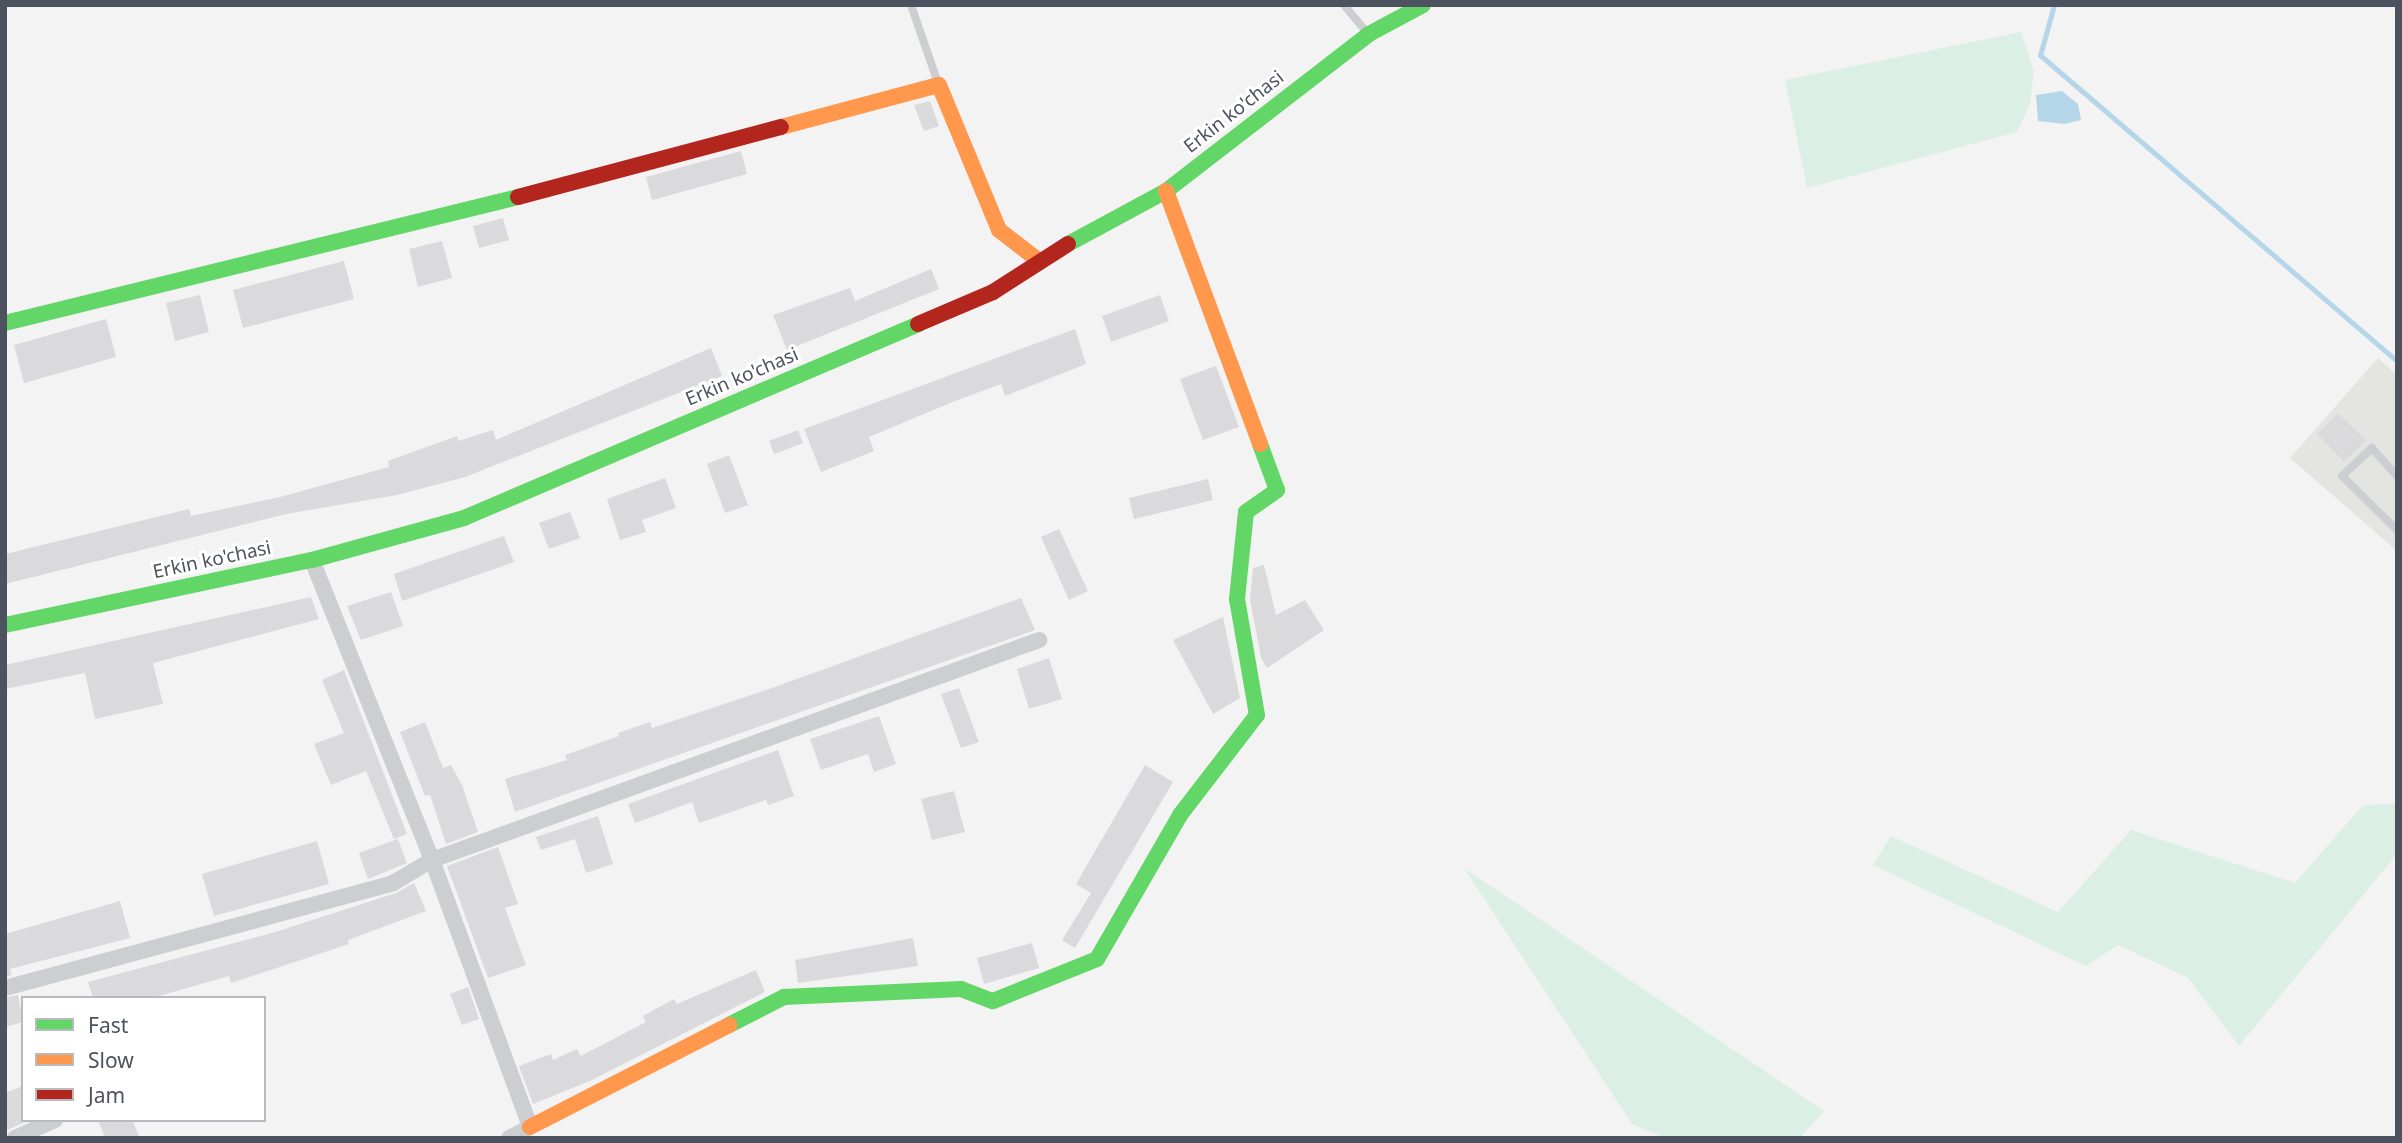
<!DOCTYPE html>
<style>
body{margin:0}
#map{position:relative;width:2402px;height:1143px;overflow:hidden;background:#f4f3f3;font-family:"Noto Sans",sans-serif}
div>[style]{position:absolute}
.commercial>*{inset:0;background:#e4e4e1}
.green>*{inset:0;background:#dcefe5}
.water>*{inset:0;background:#b5d6e8}
.stream>*{height:5px;margin:-2.5px;padding:0 2.5px;transform-origin:2.5px;border-radius:2.5px;background:#b5d6e8}
.building>*{inset:0;background:#dadadc}
.lane>*{height:8px;margin:-4px;padding:0 4px;transform-origin:4px;border-radius:4px;background:#cdced1}
.street>*{height:16px;margin:-8px;padding:0 8px;transform-origin:8px;border-radius:8px;background:#cdced1}
.fast>*{height:16px;margin:-8px;padding:0 8px;transform-origin:8px;border-radius:8px;background:#63d668}
.slow>*{height:16px;margin:-8px;padding:0 8px;transform-origin:8px;border-radius:8px;background:#ff974d}
.jam>*{height:16px;margin:-8px;padding:0 8px;transform-origin:8px;border-radius:8px;background:#b3261e}
span{translate:-50% -50%;white-space:nowrap;text-align:center;line-height:1.15;-webkit-text-stroke:6px #fff;paint-order:stroke}
.street-label{font-size:19px;color:#4c535e}
.frame{position:absolute;inset:0;border:7px solid #4c535e;pointer-events:none}
.legend{position:absolute;left:21px;top:996px;width:245px;height:126px;box-sizing:border-box;background:#fff;border:2px solid #b7babf;margin:0;padding:9px 12px;list-style:none;font-size:21px;color:#4c535e}
.legend li{display:flex;align-items:center;gap:14px;height:35px}
.legend b{width:35px;border:2px solid #b7babf}
</style>
<div id="map">
<div class="commercial">
<i style="clip-path:polygon(2378px 358px,2397px 375px,2397px 551px,2290px 458px)"></i>
</div>
<div class="green">
<i style="clip-path:polygon(2021px 32px,2034px 71px,2030px 104px,2017px 132px,1807px 188px,1785px 80px)"></i>
<i style="clip-path:polygon(2397px 803px,2397px 854px,2239px 1046px,2188px 978px,2118px 945px,2086px 966px,1873px 865px,1891px 836px,2058px 912px,2131px 830px,2295px 883px,2362px 806px)"></i>
<i style="clip-path:polygon(1464px 868px,1824px 1111px,1800px 1138px,1665px 1138px,1632px 1124px)"></i>
</div>
<div class="water">
<i style="clip-path:polygon(2062px 91px,2078px 104px,2081px 120px,2065px 124px,2038px 121px,2036px 95px)"></i>
</div>
<div class="stream">
<i style="left:2054px;top:5px;width:52px;rotate:105.6deg"></i>
<i style="left:2040px;top:55px;width:470px;rotate:40.6deg"></i>
</div>
<div class="building">
<i style="clip-path:polygon(930px 101px,939px 126px,924px 131px,914px 105px)"></i>
<i style="clip-path:polygon(741px 151px,747px 174px,652px 200px,646px 177px)"></i>
<i style="clip-path:polygon(503px 218px,509px 240px,479px 248px,473px 226px)"></i>
<i style="clip-path:polygon(442px 241px,452px 278px,418px 287px,409px 249px)"></i>
<i style="clip-path:polygon(344px 261px,354px 299px,243px 328px,233px 290px)"></i>
<i style="clip-path:polygon(931px 269px,939px 289px,787px 350px,773px 315px,850px 288px,855px 301px)"></i>
<i style="clip-path:polygon(200px 295px,209px 332px,175px 341px,166px 303px)"></i>
<i style="clip-path:polygon(1160px 295px,1169px 321px,1111px 342px,1102px 316px)"></i>
<i style="clip-path:polygon(106px 319px,116px 357px,24px 383px,14px 345px)"></i>
<i style="clip-path:polygon(1075px 329px,1086px 364px,1005px 396px,1001px 384px,955px 401px,869px 437px,874px 451px,821px 472px,804px 429px)"></i>
<i style="clip-path:polygon(711px 348px,722px 376px,465px 477px,397px 495px,286px 514px,5px 584px,5px 554px,189px 509px,191px 516px,280px 497px,389px 467px,388px 461px,457px 436px,458px 441px,493px 430px,496px 440px)"></i>
<i style="clip-path:polygon(1216px 366px,1239px 427px,1203px 440px,1180px 379px)"></i>
<i style="clip-path:polygon(2338px 413px,2366px 440px,2344px 462px,2317px 434px)"></i>
<i style="clip-path:polygon(798px 430px,803px 443px,774px 454px,769px 441px)"></i>
<i style="clip-path:polygon(729px 455px,748px 505px,725px 513px,707px 464px)"></i>
<i style="clip-path:polygon(665px 478px,676px 508px,642px 520px,646px 532px,620px 540px,607px 499px)"></i>
<i style="clip-path:polygon(1208px 479px,1213px 500px,1134px 519px,1129px 498px)"></i>
<i style="clip-path:polygon(570px 512px,580px 538px,549px 549px,539px 523px)"></i>
<i style="clip-path:polygon(1059px 529px,1088px 591px,1069px 600px,1041px 537px)"></i>
<i style="clip-path:polygon(504px 536px,514px 562px,402px 601px,394px 574px)"></i>
<i style="clip-path:polygon(1264px 565px,1276px 615px,1305px 600px,1324px 630px,1267px 668px,1261px 658px,1250px 599px,1253px 568px)"></i>
<i style="clip-path:polygon(391px 592px,403px 626px,361px 640px,347px 606px)"></i>
<i style="clip-path:polygon(311px 597px,319px 619px,153px 663px,163px 704px,95px 719px,85px 673px,5px 689px,5px 665px)"></i>
<i style="clip-path:polygon(1021px 598px,1035px 630px,515px 812px,505px 779px,567px 760px,565px 755px,619px 736px,618px 733px,650px 722px,652px 728px,772px 688px)"></i>
<i style="clip-path:polygon(1223px 617px,1240px 698px,1213px 714px,1173px 640px)"></i>
<i style="clip-path:polygon(1049px 658px,1062px 699px,1029px 709px,1017px 669px)"></i>
<i style="clip-path:polygon(344px 670px,407px 834px,394px 839px,366px 771px,331px 785px,314px 744px,344px 733px,322px 680px)"></i>
<i style="clip-path:polygon(959px 688px,979px 742px,961px 748px,941px 694px)"></i>
<i style="clip-path:polygon(879px 716px,896px 764px,874px 772px,868px 754px,821px 770px,810px 739px)"></i>
<i style="clip-path:polygon(425px 722px,443px 768px,451px 765px,462px 785px,478px 832px,446px 844px,430px 795px,425px 796px,400px 732px)"></i>
<i style="clip-path:polygon(778px 750px,794px 796px,768px 805px,766px 800px,699px 823px,692px 802px,635px 823px,628px 804px)"></i>
<i style="clip-path:polygon(1145px 765px,1173px 782px,1075px 948px,1062px 940px,1091px 893px,1076px 884px)"></i>
<i style="clip-path:polygon(954px 791px,965px 832px,932px 840px,921px 799px)"></i>
<i style="clip-path:polygon(598px 816px,613px 864px,586px 873px,575px 839px,541px 850px,536px 837px)"></i>
<i style="clip-path:polygon(398px 839px,407px 863px,368px 879px,359px 853px)"></i>
<i style="clip-path:polygon(317px 841px,329px 884px,214px 916px,202px 874px)"></i>
<i style="clip-path:polygon(498px 847px,518px 904px,505px 908px,526px 965px,488px 978px,447px 866px)"></i>
<i style="clip-path:polygon(414px 883px,426px 911px,348px 940px,349px 944px,231px 983px,229px 976px,159px 996px,93px 998px,88px 982px,272px 933px,396px 893px)"></i>
<i style="clip-path:polygon(120px 901px,130px 938px,10px 969px,12px 975px,5px 977px,5px 934px)"></i>
<i style="clip-path:polygon(913px 938px,918px 966px,798px 983px,795px 960px)"></i>
<i style="clip-path:polygon(1032px 943px,1039px 968px,984px 984px,977px 958px)"></i>
<i style="clip-path:polygon(756px 970px,765px 992px,592px 1080px,533px 1104px,519px 1066px,551px 1054px,553px 1060px,577px 1049px,581px 1056px,646px 1022px,643px 1016px,674px 999px,677px 1004px)"></i>
<i style="clip-path:polygon(468px 987px,479px 1019px,462px 1025px,450px 994px)"></i>
<i style="clip-path:polygon(18px 995px,23px 1022px,5px 1027px,5px 998px)"></i>
<i style="clip-path:polygon(23px 1086px,23px 1123px,5px 1131px,5px 1093px)"></i>
<i style="clip-path:polygon(98px 1120px,132px 1120px,140px 1138px,105px 1138px)"></i>
</div>
<div class="lane">
<i style="left:911px;top:5px;width:83px;rotate:70.9deg"></i>
<i style="left:1344px;top:5px;width:35px;rotate:50deg"></i>
<i style="left:2397px;top:476px;width:38px;rotate:-132deg"></i>
<i style="left:2372px;top:448px;width:41px;rotate:137deg"></i>
<i style="left:2342px;top:476px;width:77px;rotate:44.5deg"></i>
</div>
<div class="street">
<i style="left:312px;top:560px;width:323px;rotate:68.2deg"></i>
<i style="left:432px;top:860px;width:284px;rotate:69.8deg"></i>
<i style="left:530px;top:1127px;width:24px;rotate:152deg"></i>
<i style="left:5px;top:988px;width:402px;rotate:-15.1deg"></i>
<i style="left:393px;top:883px;width:45px;rotate:-30.5deg"></i>
<i style="left:432px;top:860px;width:646px;rotate:-19.92deg"></i>
<i style="left:15px;top:1138px;width:44px;rotate:-24.2deg"></i>
</div>
<div class="fast">
<i style="left:1068px;top:244px;width:111px;rotate:-28.4deg"></i>
<i style="left:1166px;top:191px;width:257px;rotate:-37.7deg"></i>
<i style="left:1369px;top:34px;width:61px;rotate:-28.2deg"></i>
<i style="left:5px;top:323px;width:528px;rotate:-13.8deg"></i>
<i style="left:5px;top:625px;width:314px;rotate:-12deg"></i>
<i style="left:312px;top:560px;width:158px;rotate:-15.4deg"></i>
<i style="left:464px;top:518px;width:494px;rotate:-23.1deg"></i>
<i style="left:729px;top:1025px;width:62px;rotate:-27deg"></i>
<i style="left:784px;top:997px;width:177px;rotate:-2.6deg"></i>
<i style="left:961px;top:989px;width:34px;rotate:21deg"></i>
<i style="left:993px;top:1001px;width:112px;rotate:-22deg"></i>
<i style="left:1097px;top:959px;width:166px;rotate:-60deg"></i>
<i style="left:1180px;top:815px;width:126px;rotate:-52.4deg"></i>
<i style="left:1257px;top:715px;width:118px;rotate:-99.8deg"></i>
<i style="left:1237px;top:599px;width:87px;rotate:-84.1deg"></i>
<i style="left:1246px;top:512px;width:38px;rotate:-35deg"></i>
<i style="left:1277px;top:490px;width:49px;rotate:-110.3deg"></i>
</div>
<div class="slow">
<i style="left:781px;top:127px;width:163px;rotate:-14.9deg"></i>
<i style="left:939px;top:85px;width:157px;rotate:67.5deg"></i>
<i style="left:999px;top:230px;width:49px;rotate:37.6deg"></i>
<i style="left:1166px;top:191px;width:270px;rotate:69.6deg"></i>
<i style="left:530px;top:1127px;width:224px;rotate:-27.1deg"></i>
</div>
<div class="jam">
<i style="left:518px;top:197px;width:272px;rotate:-14.9deg"></i>
<i style="left:918px;top:324px;width:82px;rotate:-23.1deg"></i>
<i style="left:993px;top:292px;width:89px;rotate:-32.6deg"></i>
</div>
<div class="street-label">
<span style="left:1234px;top:112px;rotate:-38deg">Erkin ko'chasi</span>
<span style="left:742px;top:377px;rotate:-23deg">Erkin ko'chasi</span>
<span style="left:212px;top:560px;rotate:-12deg">Erkin ko'chasi</span>
</div>
<div class="frame"></div>
<ul class="legend">
<li><b style="height:9px;background:#63d668"></b>Fast</li>
<li><b style="height:9px;background:#ff974d"></b>Slow</li>
<li><b style="height:9px;background:#b3261e"></b>Jam</li>
</ul>
</div>
